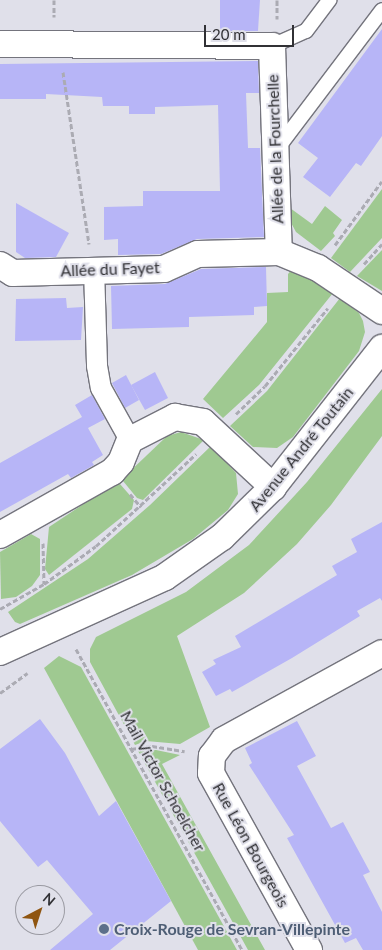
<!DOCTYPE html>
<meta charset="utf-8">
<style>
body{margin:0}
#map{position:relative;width:382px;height:950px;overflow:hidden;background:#e0e0ea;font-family:Lato,sans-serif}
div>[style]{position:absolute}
.green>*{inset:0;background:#9fc991}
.building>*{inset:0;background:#b7b5f7}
.path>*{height:3px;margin-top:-1.5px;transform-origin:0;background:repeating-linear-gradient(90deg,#ababb3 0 5px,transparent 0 7.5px)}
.roads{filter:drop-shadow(1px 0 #74747d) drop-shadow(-1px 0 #74747d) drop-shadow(0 1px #74747d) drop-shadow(0 -1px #74747d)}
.service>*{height:14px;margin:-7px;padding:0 7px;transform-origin:7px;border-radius:7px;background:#fff}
.pedestrian>*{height:20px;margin:-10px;padding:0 10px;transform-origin:10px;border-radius:10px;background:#fff}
.minor>*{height:26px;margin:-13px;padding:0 13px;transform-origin:13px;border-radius:13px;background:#fff}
.dots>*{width:14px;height:14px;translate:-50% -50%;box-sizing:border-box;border:2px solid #e0e0ea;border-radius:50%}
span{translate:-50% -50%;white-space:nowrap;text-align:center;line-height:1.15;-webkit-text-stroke:4px #e0e0ea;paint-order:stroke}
.street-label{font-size:16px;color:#313135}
.service-label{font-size:16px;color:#4e5e75;font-weight:700}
.left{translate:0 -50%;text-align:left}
.north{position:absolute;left:15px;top:885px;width:50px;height:50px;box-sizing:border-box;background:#e0e0ea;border:1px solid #9a9aa2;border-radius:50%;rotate:40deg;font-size:14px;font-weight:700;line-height:20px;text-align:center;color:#313135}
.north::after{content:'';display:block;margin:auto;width:18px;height:22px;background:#8f5511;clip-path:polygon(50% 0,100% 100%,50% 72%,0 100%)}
.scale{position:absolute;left:204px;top:25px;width:90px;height:22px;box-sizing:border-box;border:2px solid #313135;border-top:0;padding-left:6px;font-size:15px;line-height:18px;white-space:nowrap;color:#313135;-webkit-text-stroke:4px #e0e0ea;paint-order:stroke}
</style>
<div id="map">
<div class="green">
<i style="clip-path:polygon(382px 189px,382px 238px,350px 272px,331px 258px)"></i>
<i style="clip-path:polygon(325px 206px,342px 220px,333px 233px,335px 236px,321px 251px,296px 232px,289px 219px,290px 208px,312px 224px)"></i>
<i style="clip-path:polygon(382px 250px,382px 291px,357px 276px)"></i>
<i style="clip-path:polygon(294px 267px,333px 293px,259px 385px,223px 418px,203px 399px,267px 322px,267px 293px,288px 292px,288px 274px)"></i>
<i style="clip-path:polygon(340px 298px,359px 313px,363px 321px,365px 332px,359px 351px,293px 437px,277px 448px,253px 447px,230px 426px,267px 391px)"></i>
<i style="clip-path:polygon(382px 389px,382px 436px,331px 505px,297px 544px,244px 593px,177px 636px,210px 727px,180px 744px,146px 741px,135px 745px,90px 662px,90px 649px,96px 637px,186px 592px,249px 545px,307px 482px)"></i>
<i style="clip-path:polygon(181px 432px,204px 440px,143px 500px,137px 498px,123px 481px,124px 477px,167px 436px)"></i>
<i style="clip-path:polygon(211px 446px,236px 473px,238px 494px,228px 510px,193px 539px,132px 575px,20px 624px,15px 622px,8px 612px,88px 559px,150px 505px)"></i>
<i style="clip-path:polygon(115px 483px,120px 484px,134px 500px,132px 509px,49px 575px,45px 569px,49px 527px)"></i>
<i style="clip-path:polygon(31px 534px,40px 539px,40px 575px,32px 586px,16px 597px,1px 599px,0 552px)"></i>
<i style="clip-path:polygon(59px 656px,81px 667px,237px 950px,198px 950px,44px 668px)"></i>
<i style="clip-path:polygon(156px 750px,180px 755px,162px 764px,265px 950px,248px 950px,138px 751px)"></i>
</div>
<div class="building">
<i style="clip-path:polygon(220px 0,260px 0,258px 31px,220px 31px)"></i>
<i style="clip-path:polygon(382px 29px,382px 136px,361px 166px,356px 163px,330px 197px,303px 177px,318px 158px,298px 143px)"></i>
<i style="clip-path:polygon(258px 61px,259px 93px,246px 93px,248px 148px,260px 148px,264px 237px,197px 239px,161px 254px,118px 255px,118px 239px,104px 240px,104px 207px,143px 206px,143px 191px,220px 191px,218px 105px,155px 107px,155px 114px,129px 114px,129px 106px,103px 106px,102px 97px,46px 94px,46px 99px,0 99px,0 64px)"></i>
<i style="clip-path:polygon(16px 203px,69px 233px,56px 257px,25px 258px,16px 252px)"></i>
<i style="clip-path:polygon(266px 267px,267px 306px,254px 307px,254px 315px,189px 317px,189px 327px,112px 329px,111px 286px,165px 284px,201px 269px)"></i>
<i style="clip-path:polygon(66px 298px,67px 308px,83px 307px,81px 340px,15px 341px,16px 299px)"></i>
<i style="clip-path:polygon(155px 372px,168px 398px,145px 410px,131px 385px)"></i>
<i style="clip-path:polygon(126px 375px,139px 400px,125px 408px,112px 383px)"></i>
<i style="clip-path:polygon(92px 395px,105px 419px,88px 428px,103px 455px,92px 462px,94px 465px,71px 478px,68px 474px,0 512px,0 463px,82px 417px,75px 405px)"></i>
<i style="clip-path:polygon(382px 522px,382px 601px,380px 598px,357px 611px,360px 616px,292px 658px,232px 692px,230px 689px,216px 696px,202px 672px,216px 664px,213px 660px,241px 647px,235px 636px,337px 575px,332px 566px,357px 552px,351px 539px)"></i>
<i style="clip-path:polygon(40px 719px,65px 753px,99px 816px,116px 801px,171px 901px,110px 950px,50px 950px,93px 914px,47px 860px,38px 867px,0 821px,0 749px)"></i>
<i style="clip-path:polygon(297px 721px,316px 756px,297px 766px,331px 828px,343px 822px,370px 872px,363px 875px,382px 912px,382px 950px,363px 950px,356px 938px,345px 943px,287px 838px,294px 835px,249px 765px,252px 763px,245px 748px)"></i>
</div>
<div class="path">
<i style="left:54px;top:0;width:17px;rotate:90deg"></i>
<i style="left:277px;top:0;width:19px;rotate:90deg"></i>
<i style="left:63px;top:72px;width:174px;rotate:81.4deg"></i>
<i style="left:335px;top:245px;width:79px;rotate:-53.7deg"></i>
<i style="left:364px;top:264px;width:27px;rotate:-48deg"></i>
<i style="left:236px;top:414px;width:40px;rotate:-44deg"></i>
<i style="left:265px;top:386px;width:100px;rotate:-51.1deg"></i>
<i style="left:130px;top:494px;width:17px;rotate:50deg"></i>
<i style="left:43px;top:543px;width:41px;rotate:88.6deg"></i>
<i style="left:0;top:609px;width:51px;rotate:-29.6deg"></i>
<i style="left:44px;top:584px;width:64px;rotate:-36.2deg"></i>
<i style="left:96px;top:546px;width:136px;rotate:-42.6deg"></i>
<i style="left:76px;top:649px;width:344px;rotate:61.1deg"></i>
<i style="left:0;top:693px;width:34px;rotate:-36deg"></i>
<i style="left:131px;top:749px;width:21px;rotate:-8deg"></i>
<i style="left:152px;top:746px;width:33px;rotate:9deg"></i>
</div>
<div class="roads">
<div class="service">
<i style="left:272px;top:46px;width:37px;rotate:-24deg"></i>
<i style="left:306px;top:31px;width:39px;rotate:-53deg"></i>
<i style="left:277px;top:149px;width:174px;rotate:-52.9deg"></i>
</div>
<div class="pedestrian">
<i style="left:94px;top:269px;width:97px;rotate:88.2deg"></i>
<i style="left:97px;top:366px;width:22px;rotate:80deg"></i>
<i style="left:101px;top:388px;width:60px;rotate:60.9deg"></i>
</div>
<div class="minor">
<i style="left:0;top:44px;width:272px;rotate:0.4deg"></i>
<i style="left:272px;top:46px;width:206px;rotate:88.1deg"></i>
<i style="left:0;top:265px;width:15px;rotate:32deg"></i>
<i style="left:13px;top:273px;width:151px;rotate:-1.5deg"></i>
<i style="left:164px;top:269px;width:37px;rotate:-24deg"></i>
<i style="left:198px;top:254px;width:81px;rotate:-1.4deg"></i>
<i style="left:279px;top:252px;width:42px;rotate:22.3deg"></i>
<i style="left:318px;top:268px;width:77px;rotate:33.9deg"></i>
<i style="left:0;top:535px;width:129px;rotate:-29.4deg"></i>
<i style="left:112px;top:472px;width:13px;rotate:-48deg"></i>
<i style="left:121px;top:462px;width:24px;rotate:-68deg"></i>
<i style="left:130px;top:440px;width:51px;rotate:-27.1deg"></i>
<i style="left:175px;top:417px;width:28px;rotate:10deg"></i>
<i style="left:203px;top:422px;width:96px;rotate:42.9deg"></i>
<i style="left:0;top:652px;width:181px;rotate:-24.4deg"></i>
<i style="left:165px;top:577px;width:70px;rotate:-35.1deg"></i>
<i style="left:222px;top:537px;width:71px;rotate:-44.4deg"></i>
<i style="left:273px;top:487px;width:177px;rotate:-51.9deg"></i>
<i style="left:309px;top:950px;width:202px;rotate:-119deg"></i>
<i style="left:211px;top:773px;width:17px;rotate:-87deg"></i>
<i style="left:212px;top:756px;width:20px;rotate:-53deg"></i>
<i style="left:224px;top:740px;width:180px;rotate:-28.8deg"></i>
</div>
</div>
<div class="dots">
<i style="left:104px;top:929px;background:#5c6f8a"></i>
</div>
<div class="street-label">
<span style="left:275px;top:149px;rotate:-92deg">Allée de la Fourchelle</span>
<span style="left:110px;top:269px;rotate:-2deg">Allée du Fayet</span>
<span style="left:301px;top:449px;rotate:-51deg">Avenue André Toutain</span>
<span style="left:163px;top:781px;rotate:61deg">Mail Victor Schoelcher</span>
<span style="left:251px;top:845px;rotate:61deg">Rue Léon Bourgeois</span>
</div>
<div class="service-label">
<span class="left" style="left:114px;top:929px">Croix-Rouge de Sevran-Villepinte</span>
</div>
<div class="north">N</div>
<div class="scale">20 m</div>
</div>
